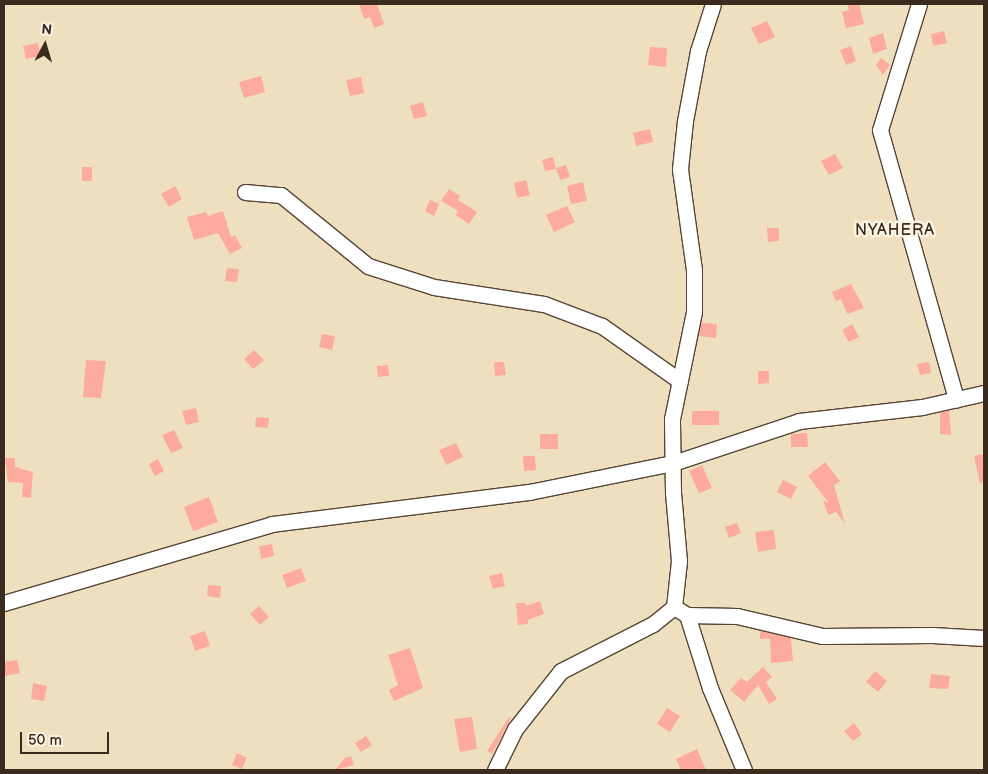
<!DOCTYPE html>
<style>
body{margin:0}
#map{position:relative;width:988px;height:774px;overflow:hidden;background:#eee0be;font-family:"Balsamiq Sans",sans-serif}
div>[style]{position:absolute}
.building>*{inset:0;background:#fcab9d}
.roads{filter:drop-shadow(1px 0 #564536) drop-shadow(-1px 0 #564536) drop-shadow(0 1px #564536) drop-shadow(0 -1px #564536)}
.minor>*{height:15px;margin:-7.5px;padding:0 7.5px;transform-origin:7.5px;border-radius:7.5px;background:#fff}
span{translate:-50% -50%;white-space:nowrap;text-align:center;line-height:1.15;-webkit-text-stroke:5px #fcf5e5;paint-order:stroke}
.quarter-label{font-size:16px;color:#3b2a1e;letter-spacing:1px}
.frame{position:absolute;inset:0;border:5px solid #3b2a1e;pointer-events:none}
.north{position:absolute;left:20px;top:20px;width:50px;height:50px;-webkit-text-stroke:4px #fcf5e5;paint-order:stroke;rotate:6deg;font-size:14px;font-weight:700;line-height:20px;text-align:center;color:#3b2a1e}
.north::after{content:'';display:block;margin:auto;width:18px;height:22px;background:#3b2a1e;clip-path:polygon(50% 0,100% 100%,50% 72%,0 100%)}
.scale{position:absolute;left:20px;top:732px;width:89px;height:22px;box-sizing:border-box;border:2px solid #3b2a1e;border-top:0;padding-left:6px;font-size:15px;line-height:18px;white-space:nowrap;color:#3b2a1e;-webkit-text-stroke:4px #fcf5e5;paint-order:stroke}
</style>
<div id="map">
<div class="building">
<i style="clip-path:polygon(359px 4px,377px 4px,384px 24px,374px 28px,370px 17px,364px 19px)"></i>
<i style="clip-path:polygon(847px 4px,859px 4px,864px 24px,846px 28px,842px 12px,849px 10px)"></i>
<i style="clip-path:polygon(767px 21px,775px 37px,759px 44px,751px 28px)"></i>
<i style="clip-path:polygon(944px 31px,947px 43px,933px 46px,931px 34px)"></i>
<i style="clip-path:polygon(883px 33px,887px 49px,873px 54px,869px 38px)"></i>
<i style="clip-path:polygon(38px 43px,41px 56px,26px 59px,23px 46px)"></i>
<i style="clip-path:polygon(851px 46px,856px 61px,846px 65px,840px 50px)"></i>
<i style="clip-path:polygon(650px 47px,667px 48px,666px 67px,648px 65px)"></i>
<i style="clip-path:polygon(881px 58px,890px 65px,883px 75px,876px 65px)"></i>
<i style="clip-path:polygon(261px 76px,265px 92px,244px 98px,239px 82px)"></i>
<i style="clip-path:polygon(361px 77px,364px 93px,350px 96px,346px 80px)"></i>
<i style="clip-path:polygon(423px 102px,427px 116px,414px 119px,410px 106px)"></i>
<i style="clip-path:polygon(650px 129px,653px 142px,636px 146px,633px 133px)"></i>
<i style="clip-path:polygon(835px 154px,843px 168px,829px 175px,821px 161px)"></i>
<i style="clip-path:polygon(553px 157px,556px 169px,545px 171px,542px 160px)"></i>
<i style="clip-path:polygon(566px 165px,570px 177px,560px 180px,556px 168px)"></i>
<i style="clip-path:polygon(82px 167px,92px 167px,92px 181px,82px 181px)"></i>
<i style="clip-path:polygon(526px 180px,530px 195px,517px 198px,514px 183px)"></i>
<i style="clip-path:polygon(583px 182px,587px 201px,571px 204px,567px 186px)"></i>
<i style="clip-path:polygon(175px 186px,182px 199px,169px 207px,161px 194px)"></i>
<i style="clip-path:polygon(449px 189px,460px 196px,458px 200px,477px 212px,469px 224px,456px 215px,458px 211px,441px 201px)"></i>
<i style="clip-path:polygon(430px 200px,439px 204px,434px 216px,425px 211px)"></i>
<i style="clip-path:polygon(567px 206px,575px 222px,554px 232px,546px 215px)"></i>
<i style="clip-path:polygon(223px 211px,231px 237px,235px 235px,242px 248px,230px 254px,218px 233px,194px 240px,187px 217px,206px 212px,208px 216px)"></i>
<i style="clip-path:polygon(767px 228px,779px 228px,779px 241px,768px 242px)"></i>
<i style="clip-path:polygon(227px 268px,239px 269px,237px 282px,225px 281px)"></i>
<i style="clip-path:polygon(851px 284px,864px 308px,847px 314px,841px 299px,836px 301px,832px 292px)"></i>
<i style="clip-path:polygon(701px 323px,717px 324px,716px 338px,699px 336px)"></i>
<i style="clip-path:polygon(852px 324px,859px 337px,849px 342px,842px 330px)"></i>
<i style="clip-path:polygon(322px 334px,335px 336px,332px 350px,319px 347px)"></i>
<i style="clip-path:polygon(254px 350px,264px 360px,253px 369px,244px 359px)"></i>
<i style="clip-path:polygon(86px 360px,106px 361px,101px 398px,83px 397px)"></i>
<i style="clip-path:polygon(494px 362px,504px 362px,506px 375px,495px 376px)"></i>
<i style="clip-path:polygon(929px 362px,931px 373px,920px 375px,917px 364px)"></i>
<i style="clip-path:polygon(388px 365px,389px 376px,378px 377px,377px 366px)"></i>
<i style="clip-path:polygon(758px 371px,769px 371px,769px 383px,758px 384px)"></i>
<i style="clip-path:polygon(196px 408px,199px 422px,186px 425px,182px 411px)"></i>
<i style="clip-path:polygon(949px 410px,951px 435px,940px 434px,940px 413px)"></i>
<i style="clip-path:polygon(692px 411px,719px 411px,719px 425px,692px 425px)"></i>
<i style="clip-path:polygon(256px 417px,269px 418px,268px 428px,255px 427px)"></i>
<i style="clip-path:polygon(174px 430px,183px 448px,171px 453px,162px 435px)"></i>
<i style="clip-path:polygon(807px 433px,808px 447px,791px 447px,791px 434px)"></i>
<i style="clip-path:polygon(540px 434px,558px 434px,558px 449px,540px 449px)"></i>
<i style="clip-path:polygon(456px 443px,463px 457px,446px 465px,439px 450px)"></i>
<i style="clip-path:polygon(984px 454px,984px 482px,980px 483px,974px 456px)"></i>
<i style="clip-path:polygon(523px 456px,535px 456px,536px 470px,524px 471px)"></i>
<i style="clip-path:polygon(5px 458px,15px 458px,15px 467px,33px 472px,31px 498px,22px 497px,23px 483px,8px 482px)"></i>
<i style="clip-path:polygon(158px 459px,164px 471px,155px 476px,149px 464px)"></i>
<i style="clip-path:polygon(825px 462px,840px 481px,834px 485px,845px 524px,836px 512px,828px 515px,823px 500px,829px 503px,808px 476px)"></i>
<i style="clip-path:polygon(702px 465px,712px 488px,699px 493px,689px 471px)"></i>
<i style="clip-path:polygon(783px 480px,797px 487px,791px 499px,777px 492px)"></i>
<i style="clip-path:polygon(209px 497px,218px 522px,193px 531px,184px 507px)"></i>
<i style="clip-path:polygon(737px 523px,741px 533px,729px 538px,725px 527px)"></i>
<i style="clip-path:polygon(774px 530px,776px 549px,758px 552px,755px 532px)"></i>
<i style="clip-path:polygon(272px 544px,274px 556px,261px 559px,259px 546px)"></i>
<i style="clip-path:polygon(301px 568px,306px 581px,287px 588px,282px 575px)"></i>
<i style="clip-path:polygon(502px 573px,505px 586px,493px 589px,489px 576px)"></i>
<i style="clip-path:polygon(208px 585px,221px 586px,220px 598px,207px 596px)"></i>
<i style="clip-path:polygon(540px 601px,544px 614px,528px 620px,528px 624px,518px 625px,516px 603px,526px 603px,526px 606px)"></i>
<i style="clip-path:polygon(259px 606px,269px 617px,260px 625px,250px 614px)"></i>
<i style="clip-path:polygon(205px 631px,210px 646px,195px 651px,190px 636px)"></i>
<i style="clip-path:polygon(760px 631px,791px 638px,793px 661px,771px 663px,770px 639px,760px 639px)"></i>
<i style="clip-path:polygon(410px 648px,423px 688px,394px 701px,389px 690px,398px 685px,388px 655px)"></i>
<i style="clip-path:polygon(17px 660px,20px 673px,4px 676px,4px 662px)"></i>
<i style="clip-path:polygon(763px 667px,772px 677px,766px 682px,777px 699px,769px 704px,758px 685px,744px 702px,730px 690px,741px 678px,747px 682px)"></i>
<i style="clip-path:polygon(875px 671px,887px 681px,878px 692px,866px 682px)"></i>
<i style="clip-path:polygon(931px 674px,950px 676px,948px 689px,929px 688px)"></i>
<i style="clip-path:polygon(33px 683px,47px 686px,44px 701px,31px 699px)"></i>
<i style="clip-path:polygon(667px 708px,680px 716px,670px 732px,657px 724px)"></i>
<i style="clip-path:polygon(472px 717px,477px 749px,460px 752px,454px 719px)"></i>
<i style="clip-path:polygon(509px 717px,511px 718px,492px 754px,487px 751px)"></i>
<i style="clip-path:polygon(854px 723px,862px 734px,853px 741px,844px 731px)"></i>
<i style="clip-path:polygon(366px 736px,372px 745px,361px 752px,355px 743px)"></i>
<i style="clip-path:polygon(697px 749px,706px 770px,681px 770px,676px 759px)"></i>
<i style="clip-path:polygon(237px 753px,247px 758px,242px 769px,232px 765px)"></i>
<i style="clip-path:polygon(351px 756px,354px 765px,335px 770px,345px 758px)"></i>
</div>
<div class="roads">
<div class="minor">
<i style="left:919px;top:4px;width:132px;rotate:107.2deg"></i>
<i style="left:880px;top:130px;width:280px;rotate:74.2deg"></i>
<i style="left:245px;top:192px;width:36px;rotate:5deg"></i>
<i style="left:281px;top:195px;width:112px;rotate:39.2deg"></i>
<i style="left:368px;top:266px;width:69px;rotate:17.7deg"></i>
<i style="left:434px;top:287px;width:111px;rotate:8.8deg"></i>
<i style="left:544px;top:304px;width:62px;rotate:20.8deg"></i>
<i style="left:602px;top:326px;width:95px;rotate:35.2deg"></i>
<i style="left:4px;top:603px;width:279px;rotate:-16.4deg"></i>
<i style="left:272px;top:524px;width:259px;rotate:-7.1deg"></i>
<i style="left:529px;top:492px;width:147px;rotate:-11.4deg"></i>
<i style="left:673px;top:463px;width:133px;rotate:-18.4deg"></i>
<i style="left:799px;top:421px;width:124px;rotate:-6.5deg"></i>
<i style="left:922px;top:407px;width:64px;rotate:-12.7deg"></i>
<i style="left:674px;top:607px;width:15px;rotate:32deg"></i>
<i style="left:687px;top:615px;width:50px;rotate:1.1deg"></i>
<i style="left:737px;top:616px;width:87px;rotate:13.2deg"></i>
<i style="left:822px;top:636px;width:110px;rotate:-0.5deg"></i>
<i style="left:932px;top:635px;width:52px;rotate:3.3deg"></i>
<i style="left:687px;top:615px;width:77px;rotate:72.5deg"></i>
<i style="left:710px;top:688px;width:89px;rotate:67.5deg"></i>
<i style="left:495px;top:770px;width:46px;rotate:-64deg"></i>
<i style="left:515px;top:729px;width:74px;rotate:-51.6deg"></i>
<i style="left:561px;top:671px;width:103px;rotate:-27.1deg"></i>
<i style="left:653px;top:624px;width:27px;rotate:-39deg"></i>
<i style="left:674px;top:607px;width:46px;rotate:-83.8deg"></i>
<i style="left:679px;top:561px;width:68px;rotate:-95deg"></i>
<i style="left:673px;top:493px;width:74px;rotate:-90.8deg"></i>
<i style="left:672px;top:419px;width:109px;rotate:-78.4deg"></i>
<i style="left:694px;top:312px;width:42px;rotate:-90deg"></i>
<i style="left:694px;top:270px;width:102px;rotate:-97.9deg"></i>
<i style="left:680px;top:169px;width:48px;rotate:-84.1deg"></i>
<i style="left:685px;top:121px;width:71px;rotate:-79.5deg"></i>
<i style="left:698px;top:51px;width:49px;rotate:-72.3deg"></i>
</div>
</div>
<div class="quarter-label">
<span style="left:895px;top:231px">NYAHERA</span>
</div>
<div class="frame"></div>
<div class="north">N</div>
<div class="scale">50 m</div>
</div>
